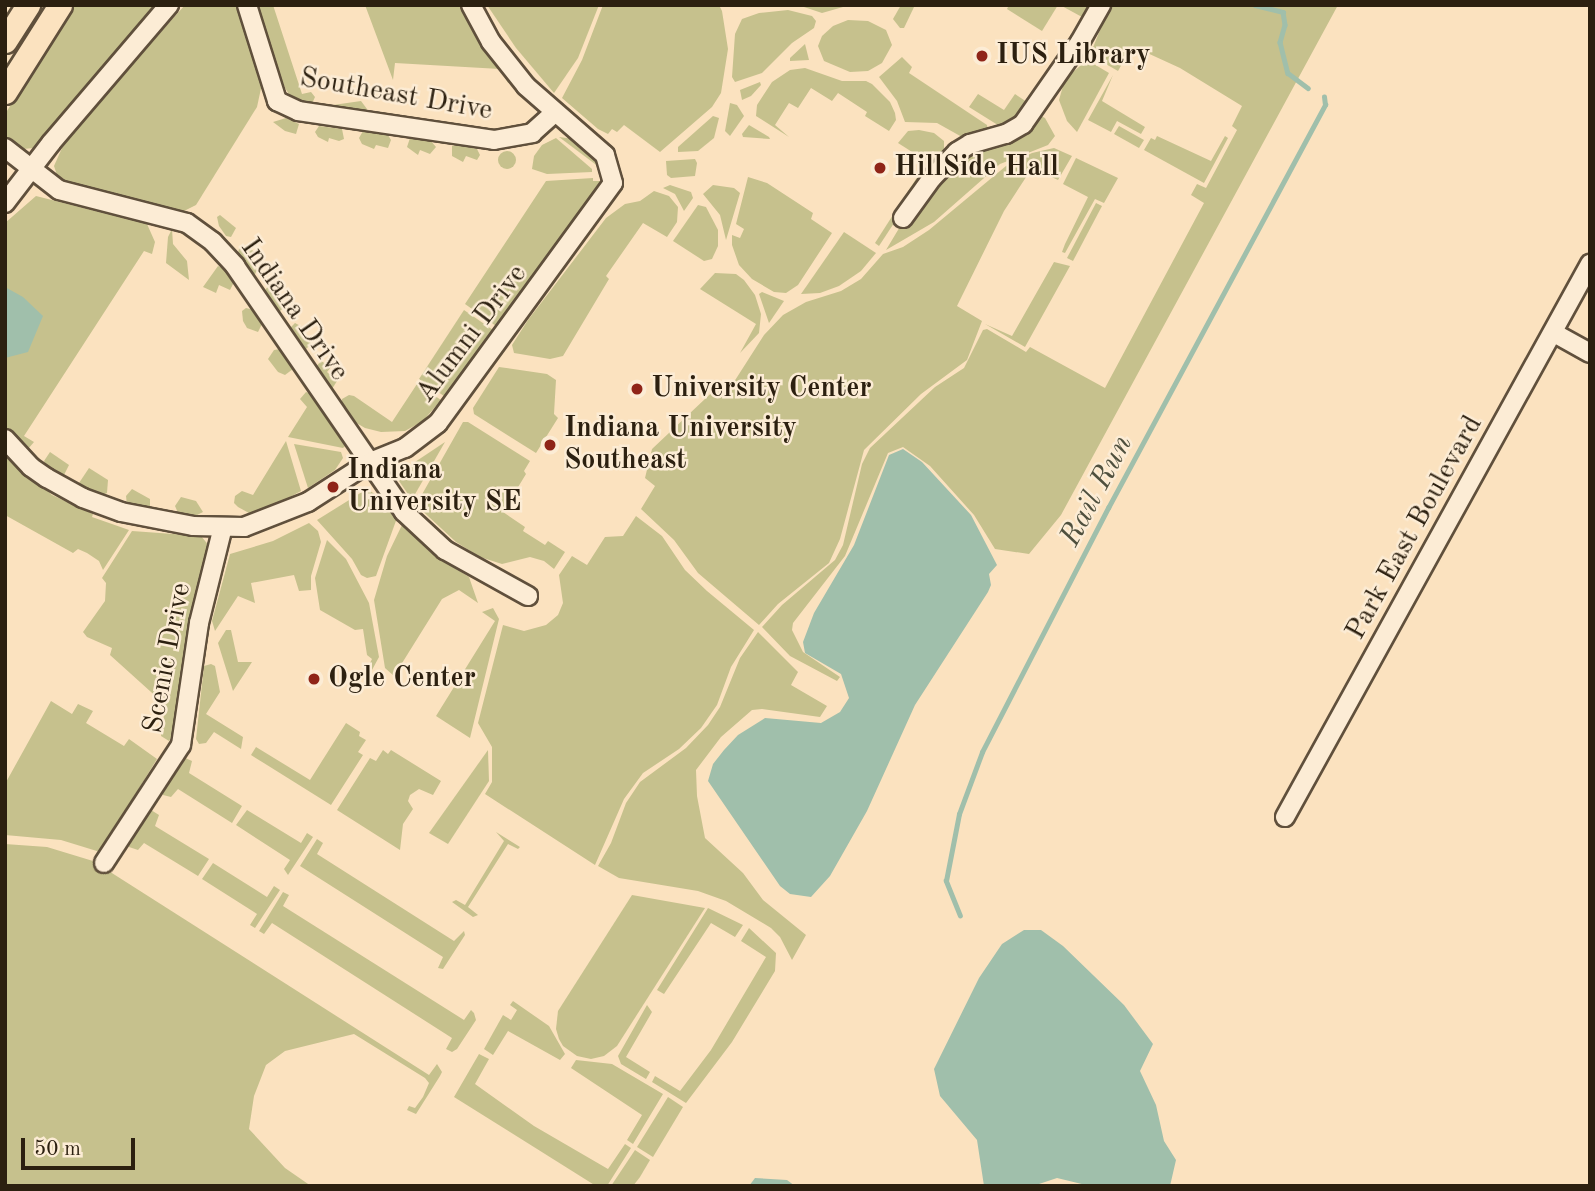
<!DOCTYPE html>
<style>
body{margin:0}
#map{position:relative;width:1595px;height:1191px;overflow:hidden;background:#fbe2bf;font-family:"Old Standard TT",serif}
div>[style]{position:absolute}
.green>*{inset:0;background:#c6c18d}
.round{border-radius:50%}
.water>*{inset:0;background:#a0bfab}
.stream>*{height:4.5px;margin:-2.25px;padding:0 2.25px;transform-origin:2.25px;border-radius:2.25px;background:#a0bfab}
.roads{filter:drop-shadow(2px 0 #60503c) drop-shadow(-2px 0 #60503c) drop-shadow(0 2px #60503c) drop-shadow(0 -2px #60503c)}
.minor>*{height:18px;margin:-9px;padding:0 9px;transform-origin:9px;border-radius:9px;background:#fcecd5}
.major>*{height:23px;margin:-11.5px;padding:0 11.5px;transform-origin:11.5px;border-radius:11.5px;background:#fbe2bf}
.dots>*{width:19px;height:19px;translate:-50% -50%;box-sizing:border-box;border:4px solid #fcecd5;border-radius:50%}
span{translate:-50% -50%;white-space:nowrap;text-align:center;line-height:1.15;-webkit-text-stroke:5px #fcecd5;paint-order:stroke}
.poi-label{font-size:28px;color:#2c2010;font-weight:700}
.left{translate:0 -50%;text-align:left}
.street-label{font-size:28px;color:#2c2010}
.water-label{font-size:30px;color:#4f503e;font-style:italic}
.frame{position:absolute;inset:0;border:7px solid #2c2010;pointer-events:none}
.scale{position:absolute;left:21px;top:1138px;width:114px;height:32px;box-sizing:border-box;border:4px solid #2c2010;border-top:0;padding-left:9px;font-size:21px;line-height:24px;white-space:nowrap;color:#2c2010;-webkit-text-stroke:5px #fcecd5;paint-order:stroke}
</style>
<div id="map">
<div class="green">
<i style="clip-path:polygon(74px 5px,158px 5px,51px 130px,34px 148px,23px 149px,5px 136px,5px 114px)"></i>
<i style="clip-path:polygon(185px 5px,240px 5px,263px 79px,257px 107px,196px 205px,182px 212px,102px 196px,59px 181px,54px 166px,62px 148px,108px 91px)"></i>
<i style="clip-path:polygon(256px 5px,273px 5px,302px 94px,311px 92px,315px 97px,310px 108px,294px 102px,285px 88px)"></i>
<i style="clip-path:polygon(365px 5px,466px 5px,513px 82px,508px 83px,500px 69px,395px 63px,393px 80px)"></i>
<i style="clip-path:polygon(487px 5px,599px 5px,578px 58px,554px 93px,516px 48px)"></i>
<i style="clip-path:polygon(603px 5px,719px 5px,722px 11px,728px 49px,721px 93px,712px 107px,660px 152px,624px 125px,617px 132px,612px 129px,608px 134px,598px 129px,562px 98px,582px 60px)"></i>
<i style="clip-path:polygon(798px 5px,850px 5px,822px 13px)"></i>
<i style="clip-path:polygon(901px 5px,915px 5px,904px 28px,900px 28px,893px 19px)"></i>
<i style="clip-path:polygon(1009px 5px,1058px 5px,1042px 31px,1007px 9px)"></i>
<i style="clip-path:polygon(1060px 5px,1091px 5px,1082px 17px)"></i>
<i style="clip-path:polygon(1110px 5px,1338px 5px,1061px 515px,1029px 554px,995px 549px,974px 515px,930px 466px,903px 447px,888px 453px,845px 556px,793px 623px,792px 630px,803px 652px,840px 677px,837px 681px,790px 656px,762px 627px,782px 605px,835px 560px,843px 545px,862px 464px,870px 448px,935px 387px,964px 368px,983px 330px,987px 329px,1026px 352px,1030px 347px,1105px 388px,1204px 203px,1191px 195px,1197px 184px,1206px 188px,1237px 130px,1232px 126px,1242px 106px,1180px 68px,1132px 46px,1118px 71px,1090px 55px)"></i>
<i style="clip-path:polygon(788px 10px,812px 16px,816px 21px,814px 28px,792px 43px,762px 73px,735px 82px,732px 77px,735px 34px,742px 19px,759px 13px)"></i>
<i style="clip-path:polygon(848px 20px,868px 21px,886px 30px,892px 45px,882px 63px,868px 71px,850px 72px,824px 61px,818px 46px,822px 36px,833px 26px)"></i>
<i style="clip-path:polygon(805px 44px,809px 60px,790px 61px,790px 58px)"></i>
<i style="clip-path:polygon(902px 57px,912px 67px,909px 73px,987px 125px,988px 131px,962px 137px,937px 123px,905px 122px,897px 101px,879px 77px)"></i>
<i style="clip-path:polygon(1087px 60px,1109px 73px,1077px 132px,1067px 121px,1059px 100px,1065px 79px)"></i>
<i style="clip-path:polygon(805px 68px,842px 81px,866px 81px,872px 84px,890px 102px,895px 113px,896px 120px,889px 131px,865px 116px,867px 112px,838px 93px,832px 101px,811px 88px,798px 108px,789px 103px,775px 125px,789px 137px,756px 116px,757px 105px,772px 82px,790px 70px)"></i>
<i style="clip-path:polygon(1113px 75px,1102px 101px,1145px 127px,1141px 134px,1117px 121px,1111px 132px,1088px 120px)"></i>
<i style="clip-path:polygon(760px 82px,761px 85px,751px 96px,742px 100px,740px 90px)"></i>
<i style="clip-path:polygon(978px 94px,1004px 110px,1015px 94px,1030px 104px,1013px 121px,1001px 127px,969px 107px)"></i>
<i style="clip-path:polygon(361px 101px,367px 109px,364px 115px,333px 105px)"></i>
<i style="clip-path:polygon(730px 103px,737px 105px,744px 116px,730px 136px,725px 131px)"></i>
<i style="clip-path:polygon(1039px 115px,1045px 118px,1055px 136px,1048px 145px,1000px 164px,934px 222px,886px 250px,904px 220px,933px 193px,963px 155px)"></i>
<i style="clip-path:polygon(713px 116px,719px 118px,714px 138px,698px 151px,678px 152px,678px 147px)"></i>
<i style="clip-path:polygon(286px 118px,299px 124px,296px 134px,285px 131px,273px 122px)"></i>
<i style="clip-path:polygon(749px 125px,769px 137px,770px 139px,743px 137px,742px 134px)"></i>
<i style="clip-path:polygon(319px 126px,342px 129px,344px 139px,339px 141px,329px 138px,328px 142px,318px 137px,315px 132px)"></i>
<i style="clip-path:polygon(1119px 126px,1144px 140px,1139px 148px,1114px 134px)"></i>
<i style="clip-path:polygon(919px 130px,934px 133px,944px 141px,944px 150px,931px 164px,898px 143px,908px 131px)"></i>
<i style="clip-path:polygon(363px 131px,388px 135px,391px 140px,388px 148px,376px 145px,374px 149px,362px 144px,359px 138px)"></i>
<i style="clip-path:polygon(1157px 136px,1211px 161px,1225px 136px,1228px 138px,1204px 183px,1144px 150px,1151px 138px,1155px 140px)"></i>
<i style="clip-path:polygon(559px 137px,574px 139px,592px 154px,599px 167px)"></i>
<i style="clip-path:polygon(410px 138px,430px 140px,436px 147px,430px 154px,420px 150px,418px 155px,407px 147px)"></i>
<i style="clip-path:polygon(556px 138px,592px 169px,592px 172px,547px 174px,532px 169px,534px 156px,542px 145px)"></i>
<i style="clip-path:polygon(459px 145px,477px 149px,480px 155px,477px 160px,466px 156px,463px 162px,452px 156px,452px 146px)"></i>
<i style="clip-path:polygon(1054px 148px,1072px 156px,1058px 180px,1032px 168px,1004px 211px,957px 306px,982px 321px,967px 360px,921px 394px,864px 450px,840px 539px,829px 563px,778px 604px,759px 625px,698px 573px,674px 540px,641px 509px,655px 486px,645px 478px,652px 449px,724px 381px,732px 385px,764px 335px,783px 315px,806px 302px,841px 291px,861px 279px,883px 254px,903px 247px,929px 230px,1006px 166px,1032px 153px)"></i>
<i class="round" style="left:498px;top:151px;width:18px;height:18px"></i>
<i style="clip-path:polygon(1076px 158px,1118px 178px,1104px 203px,1095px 199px,1065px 253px,1062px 252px,1065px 244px,1088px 197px,1063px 184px)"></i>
<i style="clip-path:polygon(695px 159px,697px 163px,695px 176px,671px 178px,667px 175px,666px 161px)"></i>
<i style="clip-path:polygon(923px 168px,928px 171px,879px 246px,875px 243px)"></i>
<i style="clip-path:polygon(748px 177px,767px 183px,813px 213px,811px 219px,832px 233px,798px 285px,786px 293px,774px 292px,752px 279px,739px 265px,732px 245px,732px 235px,740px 238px,744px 229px,736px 224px)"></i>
<i style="clip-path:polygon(593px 178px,593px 181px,600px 181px,592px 201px,496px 326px,465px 304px,546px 181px)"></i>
<i style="clip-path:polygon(670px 185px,691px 192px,693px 198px,684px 211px,675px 194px,663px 188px)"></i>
<i style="clip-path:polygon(713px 185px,734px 188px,740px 193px,726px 240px,720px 215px,703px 194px)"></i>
<i style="clip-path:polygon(654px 191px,669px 196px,678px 207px,677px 222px,667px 237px,643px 223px,606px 276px,609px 279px,563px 356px,550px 359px,514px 353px,512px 345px,528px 320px,606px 218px,625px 204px,640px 201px)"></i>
<i style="clip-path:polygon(36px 196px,147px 224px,155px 242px,152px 254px,144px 251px,24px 436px,34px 442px,28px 449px,5px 426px,5px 223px)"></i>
<i style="clip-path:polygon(1096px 203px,1102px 206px,1073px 261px,1067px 258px)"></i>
<i style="clip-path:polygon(698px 205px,706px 207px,718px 230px,718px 246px,712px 259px,704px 261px,673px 241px)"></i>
<i style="clip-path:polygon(220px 215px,236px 228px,231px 237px,226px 236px,219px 226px,217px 217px)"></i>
<i style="clip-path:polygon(172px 229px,173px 244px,187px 261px,189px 280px,166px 263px,168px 237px)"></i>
<i style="clip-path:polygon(844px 232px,876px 253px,861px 271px,839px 286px,820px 293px,801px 294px)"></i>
<i style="clip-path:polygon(245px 246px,255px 252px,251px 257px,260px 266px,255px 274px,250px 273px,237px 256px,239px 249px)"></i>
<i style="clip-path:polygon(1054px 262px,1070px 266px,1025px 347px,985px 324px,1012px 336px)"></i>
<i style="clip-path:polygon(218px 266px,229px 271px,235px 280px,230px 290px,219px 285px,216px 293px,203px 287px)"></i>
<i style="clip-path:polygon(715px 273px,736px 274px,744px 280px,755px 295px,761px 314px,759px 333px,740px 353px,756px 324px,700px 289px)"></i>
<i style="clip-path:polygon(269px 284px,280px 290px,277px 296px,285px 307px,280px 311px,274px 310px,263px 294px)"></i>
<i style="clip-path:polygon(762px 292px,784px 301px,769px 323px,759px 294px)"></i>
<i style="clip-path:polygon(246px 308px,254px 310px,263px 322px,258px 332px,247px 328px,243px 321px,242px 311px)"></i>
<i style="clip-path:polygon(464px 310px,493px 330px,444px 396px,419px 379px)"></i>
<i style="clip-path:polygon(295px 323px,306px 329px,303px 334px,312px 343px,306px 349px,300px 348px,289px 329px)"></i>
<i style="clip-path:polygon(280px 349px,293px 369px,285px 375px,278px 372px,268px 359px,274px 350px)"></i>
<i style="clip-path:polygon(321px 361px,331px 367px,327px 372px,337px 381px,332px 389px,315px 368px)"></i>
<i style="clip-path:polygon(499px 367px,547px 374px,556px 380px,554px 414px,558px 418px,536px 453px,474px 414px,473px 408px)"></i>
<i style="clip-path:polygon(417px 384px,441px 400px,423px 421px,405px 431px,381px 432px,365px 428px,353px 421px,342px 408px,342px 399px,349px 395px,354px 396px,392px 422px)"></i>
<i style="clip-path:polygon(306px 392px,311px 394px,343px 434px,346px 445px,343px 448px,288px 437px,307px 407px,300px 399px)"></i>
<i style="clip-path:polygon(463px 422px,468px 422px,530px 461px,524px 471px,526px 474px,503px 512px,525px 527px,523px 531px,545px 545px,548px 541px,565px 552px,554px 569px,544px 561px,530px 557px,502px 564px,480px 557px,456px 542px,416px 505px)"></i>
<i style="clip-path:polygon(286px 441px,301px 491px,266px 510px,249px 513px,238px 507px,234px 503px,235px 496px,242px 491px,253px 495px)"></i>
<i style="clip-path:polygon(445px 442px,414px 496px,410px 497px,399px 481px,400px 472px)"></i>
<i style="clip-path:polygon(294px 444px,341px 452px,343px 458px,335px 470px,308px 488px)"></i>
<i style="clip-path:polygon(50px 452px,69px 465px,64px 475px,47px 468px,44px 461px)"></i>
<i style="clip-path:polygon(5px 453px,52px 495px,93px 514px,92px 517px,129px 530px,103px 570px,99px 561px,87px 553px,78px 549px,73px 553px,5px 515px)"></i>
<i style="clip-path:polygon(89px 468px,108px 480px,107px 493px,100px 496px,82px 489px,79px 483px)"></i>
<i style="clip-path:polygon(132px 489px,150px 499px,150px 509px,127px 505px,126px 496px)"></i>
<i style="clip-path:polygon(370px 491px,381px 498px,397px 518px,376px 576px,367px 578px,361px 575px,352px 559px,317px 520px,362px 492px)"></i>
<i style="clip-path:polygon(181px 497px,196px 501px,203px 512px,197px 515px,179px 515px,175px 506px)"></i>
<i style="clip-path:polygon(636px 516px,662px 536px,685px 570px,707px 591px,754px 630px,731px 667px,717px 705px,701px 728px,679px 749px,643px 773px,624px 799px,595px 865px,485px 794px,492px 782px,492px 747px,478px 723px,503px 625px,524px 631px,546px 625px,558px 615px,563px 603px,559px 575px,572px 556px,587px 565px,605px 537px,623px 536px)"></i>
<i style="clip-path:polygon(309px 523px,318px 531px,321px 542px,311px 576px,311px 590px,299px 591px,294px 575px,251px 583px,255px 603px,238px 596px,215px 631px,212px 621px,230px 554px,273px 541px)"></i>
<i style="clip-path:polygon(402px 525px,430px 552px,469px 577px,478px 603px,459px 590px,442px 599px,394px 676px,385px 668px,374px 600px,387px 556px)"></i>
<i style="clip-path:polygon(132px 531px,201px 536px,210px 547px,176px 730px,169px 741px,161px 736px,165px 708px,161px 701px,110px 655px,112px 648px,87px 637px,83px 632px,105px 601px,106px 583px,102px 578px)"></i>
<i style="clip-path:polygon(327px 540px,346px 559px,369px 603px,379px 657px,372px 670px,368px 667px,372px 659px,367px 655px,363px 629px,355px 630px,320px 610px,315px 578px)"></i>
<i style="clip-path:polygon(493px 608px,499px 619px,470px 738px,436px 716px,495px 621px,482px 612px)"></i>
<i style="clip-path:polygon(226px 630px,231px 630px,238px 662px,252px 662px,233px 691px,218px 643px)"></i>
<i style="clip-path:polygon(758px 632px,798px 672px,791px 685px,827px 706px,820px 717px,762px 709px,752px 710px,721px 737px,696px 770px,697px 796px,705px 838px,743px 873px,763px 900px,806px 935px,792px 960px,780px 937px,771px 928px,726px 901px,698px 891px,619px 878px,598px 866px,611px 843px,626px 803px,640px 782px,686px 748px,708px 725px,720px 707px,740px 658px)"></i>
<i style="clip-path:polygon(211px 664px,215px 666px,220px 692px,206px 714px,243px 737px,241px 749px,214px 732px,206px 743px,199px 744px,196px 739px,204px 666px)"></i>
<i style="clip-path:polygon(51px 701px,72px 714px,78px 704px,93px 711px,86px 723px,124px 746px,129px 739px,157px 759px,100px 852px,61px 840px,5px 835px,5px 784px)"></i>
<i style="clip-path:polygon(346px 723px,360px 732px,359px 736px,366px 740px,358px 752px,363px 755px,331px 805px,251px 755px,256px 747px,310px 780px)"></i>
<i style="clip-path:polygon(383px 750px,388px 754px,391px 750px,441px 781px,433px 795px,419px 789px,410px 795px,408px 801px,413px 809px,403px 824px,400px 850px,337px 810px,370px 758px,376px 761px)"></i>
<i style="clip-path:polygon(488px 750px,489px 781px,448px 844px,429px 833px)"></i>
<i style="clip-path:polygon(183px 757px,192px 761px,189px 773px,242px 806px,232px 823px,178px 789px,171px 797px,163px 795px,163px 788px)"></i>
<i style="clip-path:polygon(151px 810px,159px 815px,155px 826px,209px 859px,198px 876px,144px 843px,138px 850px,129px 847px,128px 842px)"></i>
<i style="clip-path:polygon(247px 810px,301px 843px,307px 833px,313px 837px,288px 875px,284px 869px,290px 860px,236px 825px)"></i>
<i style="clip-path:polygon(496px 832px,520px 847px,518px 849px,508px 844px,468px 907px,478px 915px,473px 917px,452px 902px,456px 900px,465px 905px,504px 841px)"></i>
<i style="clip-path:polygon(317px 839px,323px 843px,317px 854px,454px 941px,464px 931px,465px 935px,443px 969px,438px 968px,443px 957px,300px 866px)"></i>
<i style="clip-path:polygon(5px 844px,47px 847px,93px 861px,429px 1075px,437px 1064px,442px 1072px,440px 1076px,416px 1114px,407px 1110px,409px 1106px,415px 1108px,423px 1097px,429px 1083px,425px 1078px,354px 1034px,285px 1051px,266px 1065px,254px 1096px,249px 1129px,285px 1168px,311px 1186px,5px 1186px)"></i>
<i style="clip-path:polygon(213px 863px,267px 897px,274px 886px,280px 890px,255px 928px,250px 925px,257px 914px,202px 879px)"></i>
<i style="clip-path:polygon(283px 892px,289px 895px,283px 906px,464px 1020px,471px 1010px,474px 1013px,476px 1020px,457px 1049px,452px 1052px,446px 1049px,452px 1038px,272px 923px,264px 934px,259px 931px)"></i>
<i style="clip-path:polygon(632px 895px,705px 908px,617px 1046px,604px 1056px,591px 1059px,577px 1056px,563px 1046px,559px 1039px,556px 1029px,558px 1011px)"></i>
<i style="clip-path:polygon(708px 908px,743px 925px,735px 937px,711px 923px,664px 994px,657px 990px)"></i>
<i style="clip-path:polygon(749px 928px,776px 953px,775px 971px,732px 1042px,686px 1103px,652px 1082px,655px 1076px,680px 1091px,711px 1050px,766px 957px,741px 941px)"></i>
<i style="clip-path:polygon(513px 1001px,549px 1026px,565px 1054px,560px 1060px,508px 1031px,493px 1055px,484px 1049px,503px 1015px,511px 1020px,517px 1010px,510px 1005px)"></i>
<i style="clip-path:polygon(647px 1005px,652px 1012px,626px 1057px,650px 1072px,646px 1079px,621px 1064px,618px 1056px)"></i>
<i style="clip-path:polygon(479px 1054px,489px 1059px,475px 1084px,534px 1126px,608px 1169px,625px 1144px,631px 1148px,607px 1186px,596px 1186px,454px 1097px)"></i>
<i style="clip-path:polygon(576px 1060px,612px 1064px,663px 1094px,633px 1144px,627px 1140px,642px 1115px,571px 1068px)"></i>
<i style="clip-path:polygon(668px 1097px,683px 1107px,653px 1157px,637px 1147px)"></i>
<i style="clip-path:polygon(635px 1150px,650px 1160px,640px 1177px,633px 1186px,611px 1186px)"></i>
</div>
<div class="water">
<i style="clip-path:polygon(5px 287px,23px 297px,43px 316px,28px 352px,5px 358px)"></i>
<i style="clip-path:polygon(903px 449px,922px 462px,971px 515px,997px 565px,989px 574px,991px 585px,988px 592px,915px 705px,867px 811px,830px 876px,811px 897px,790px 894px,780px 886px,708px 781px,713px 764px,724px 750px,738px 735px,765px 718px,821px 723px,840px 712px,849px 698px,841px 674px,805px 653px,803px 642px,814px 613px,854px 545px,889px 455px)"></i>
<i style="clip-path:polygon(1024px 930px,1041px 930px,1063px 946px,1124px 1005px,1153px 1044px,1140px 1071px,1156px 1105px,1164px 1141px,1176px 1160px,1170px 1186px,1090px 1186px,1057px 1178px,1033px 1186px,984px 1186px,977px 1140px,940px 1096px,934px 1069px,979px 978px,1002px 944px)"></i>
<i style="clip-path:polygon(755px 1178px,787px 1180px,795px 1186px,749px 1186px)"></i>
</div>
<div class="stream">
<i style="left:1255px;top:5px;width:29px;rotate:14deg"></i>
<i style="left:1283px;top:12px;width:13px;rotate:81deg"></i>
<i style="left:1285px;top:25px;width:18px;rotate:106deg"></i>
<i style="left:1280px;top:42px;width:32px;rotate:76deg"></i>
<i style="left:1288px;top:73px;width:25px;rotate:37deg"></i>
<i style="left:960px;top:916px;width:38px;rotate:-112deg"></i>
<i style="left:946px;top:881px;width:68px;rotate:-79deg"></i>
<i style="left:959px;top:814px;width:66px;rotate:-69.6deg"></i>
<i style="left:982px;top:752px;width:275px;rotate:-62.7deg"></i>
<i style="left:1108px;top:508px;width:458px;rotate:-61.7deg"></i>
<i style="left:1325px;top:105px;width:8px;rotate:-97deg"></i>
</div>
<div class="roads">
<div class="minor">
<i style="left:247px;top:5px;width:101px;rotate:72.6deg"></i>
<i style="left:277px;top:101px;width:23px;rotate:25deg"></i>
<i style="left:298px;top:111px;width:198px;rotate:8.4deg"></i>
<i style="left:494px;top:140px;width:39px;rotate:-10deg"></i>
<i style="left:532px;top:133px;width:31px;rotate:-42deg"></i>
<i style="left:5px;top:148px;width:68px;rotate:37.9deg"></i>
<i style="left:59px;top:190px;width:132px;rotate:14.5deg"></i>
<i style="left:187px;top:223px;width:32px;rotate:36deg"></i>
<i style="left:213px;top:242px;width:33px;rotate:47deg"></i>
<i style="left:235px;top:266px;width:298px;rotate:55.5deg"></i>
<i style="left:404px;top:512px;width:56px;rotate:42.8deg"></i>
<i style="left:445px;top:550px;width:95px;rotate:29deg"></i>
<i style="left:5px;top:203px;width:76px;rotate:-52.5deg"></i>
<i style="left:51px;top:143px;width:182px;rotate:-49.5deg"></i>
<i style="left:903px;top:218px;width:49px;rotate:-54.1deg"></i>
<i style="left:932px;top:178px;width:36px;rotate:-46deg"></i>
<i style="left:957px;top:152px;width:15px;rotate:-32deg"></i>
<i style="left:970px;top:144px;width:37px;rotate:-16deg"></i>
<i style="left:1006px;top:134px;width:20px;rotate:-30deg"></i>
<i style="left:1023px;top:124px;width:100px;rotate:-55.2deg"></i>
<i style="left:1080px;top:42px;width:43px;rotate:-60.4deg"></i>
<i style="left:1554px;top:333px;width:41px;rotate:29.1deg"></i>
<i style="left:5px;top:439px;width:38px;rotate:47deg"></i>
<i style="left:31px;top:467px;width:19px;rotate:35deg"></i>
<i style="left:47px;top:478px;width:41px;rotate:29.1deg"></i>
<i style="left:83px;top:498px;width:40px;rotate:20.2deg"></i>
<i style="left:121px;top:512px;width:73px;rotate:11deg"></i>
<i style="left:193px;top:526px;width:51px;rotate:1.1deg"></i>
<i style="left:244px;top:527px;width:69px;rotate:-21.3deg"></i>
<i style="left:308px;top:502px;width:74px;rotate:-32.8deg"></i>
<i style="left:370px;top:462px;width:38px;rotate:-22deg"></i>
<i style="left:405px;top:448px;width:41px;rotate:-37.1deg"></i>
<i style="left:438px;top:423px;width:297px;rotate:-53.9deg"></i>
<i style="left:613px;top:183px;width:29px;rotate:-106deg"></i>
<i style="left:605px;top:155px;width:105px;rotate:-138.9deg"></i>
<i style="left:526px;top:86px;width:56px;rotate:-128.5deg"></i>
<i style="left:491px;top:42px;width:42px;rotate:-118.4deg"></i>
<i style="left:1285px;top:817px;width:632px;rotate:-61.12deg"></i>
<i style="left:104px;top:863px;width:141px;rotate:-56.9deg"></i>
<i style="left:181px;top:745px;width:123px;rotate:-81.6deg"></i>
<i style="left:199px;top:623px;width:99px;rotate:-76deg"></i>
</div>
<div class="major">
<i style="left:5px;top:41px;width:43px;rotate:-57.4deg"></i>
<i style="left:5px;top:92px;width:103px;rotate:-57.7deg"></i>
</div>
</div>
<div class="dots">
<i style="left:982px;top:56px;background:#8f2418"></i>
<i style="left:880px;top:168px;background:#8f2418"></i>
<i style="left:637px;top:389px;background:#8f2418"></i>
<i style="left:550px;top:445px;background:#8f2418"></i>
<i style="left:333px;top:487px;background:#8f2418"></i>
<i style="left:314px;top:679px;background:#8f2418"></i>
</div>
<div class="poi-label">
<span class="left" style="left:996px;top:56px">IUS Library</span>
<span class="left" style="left:894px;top:168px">HillSide Hall</span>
<span class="left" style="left:651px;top:389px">University Center</span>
<span class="left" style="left:564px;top:445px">Indiana University<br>Southeast</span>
<span class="left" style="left:347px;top:487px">Indiana<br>University SE</span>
<span class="left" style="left:328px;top:679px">Ogle Center</span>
</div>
<div class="street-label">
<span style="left:396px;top:95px;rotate:10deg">Southeast Drive</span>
<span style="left:294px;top:310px;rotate:55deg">Indiana Drive</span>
<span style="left:472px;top:334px;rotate:-53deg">Alumni Drive</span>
<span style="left:1415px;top:528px;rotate:-61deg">Park East Boulevard</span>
<span style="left:168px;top:658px;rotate:-79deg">Scenic Drive</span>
</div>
<div class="water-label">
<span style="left:1097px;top:491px;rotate:-62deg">Rail Run</span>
</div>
<div class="frame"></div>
<div class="scale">50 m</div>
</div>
